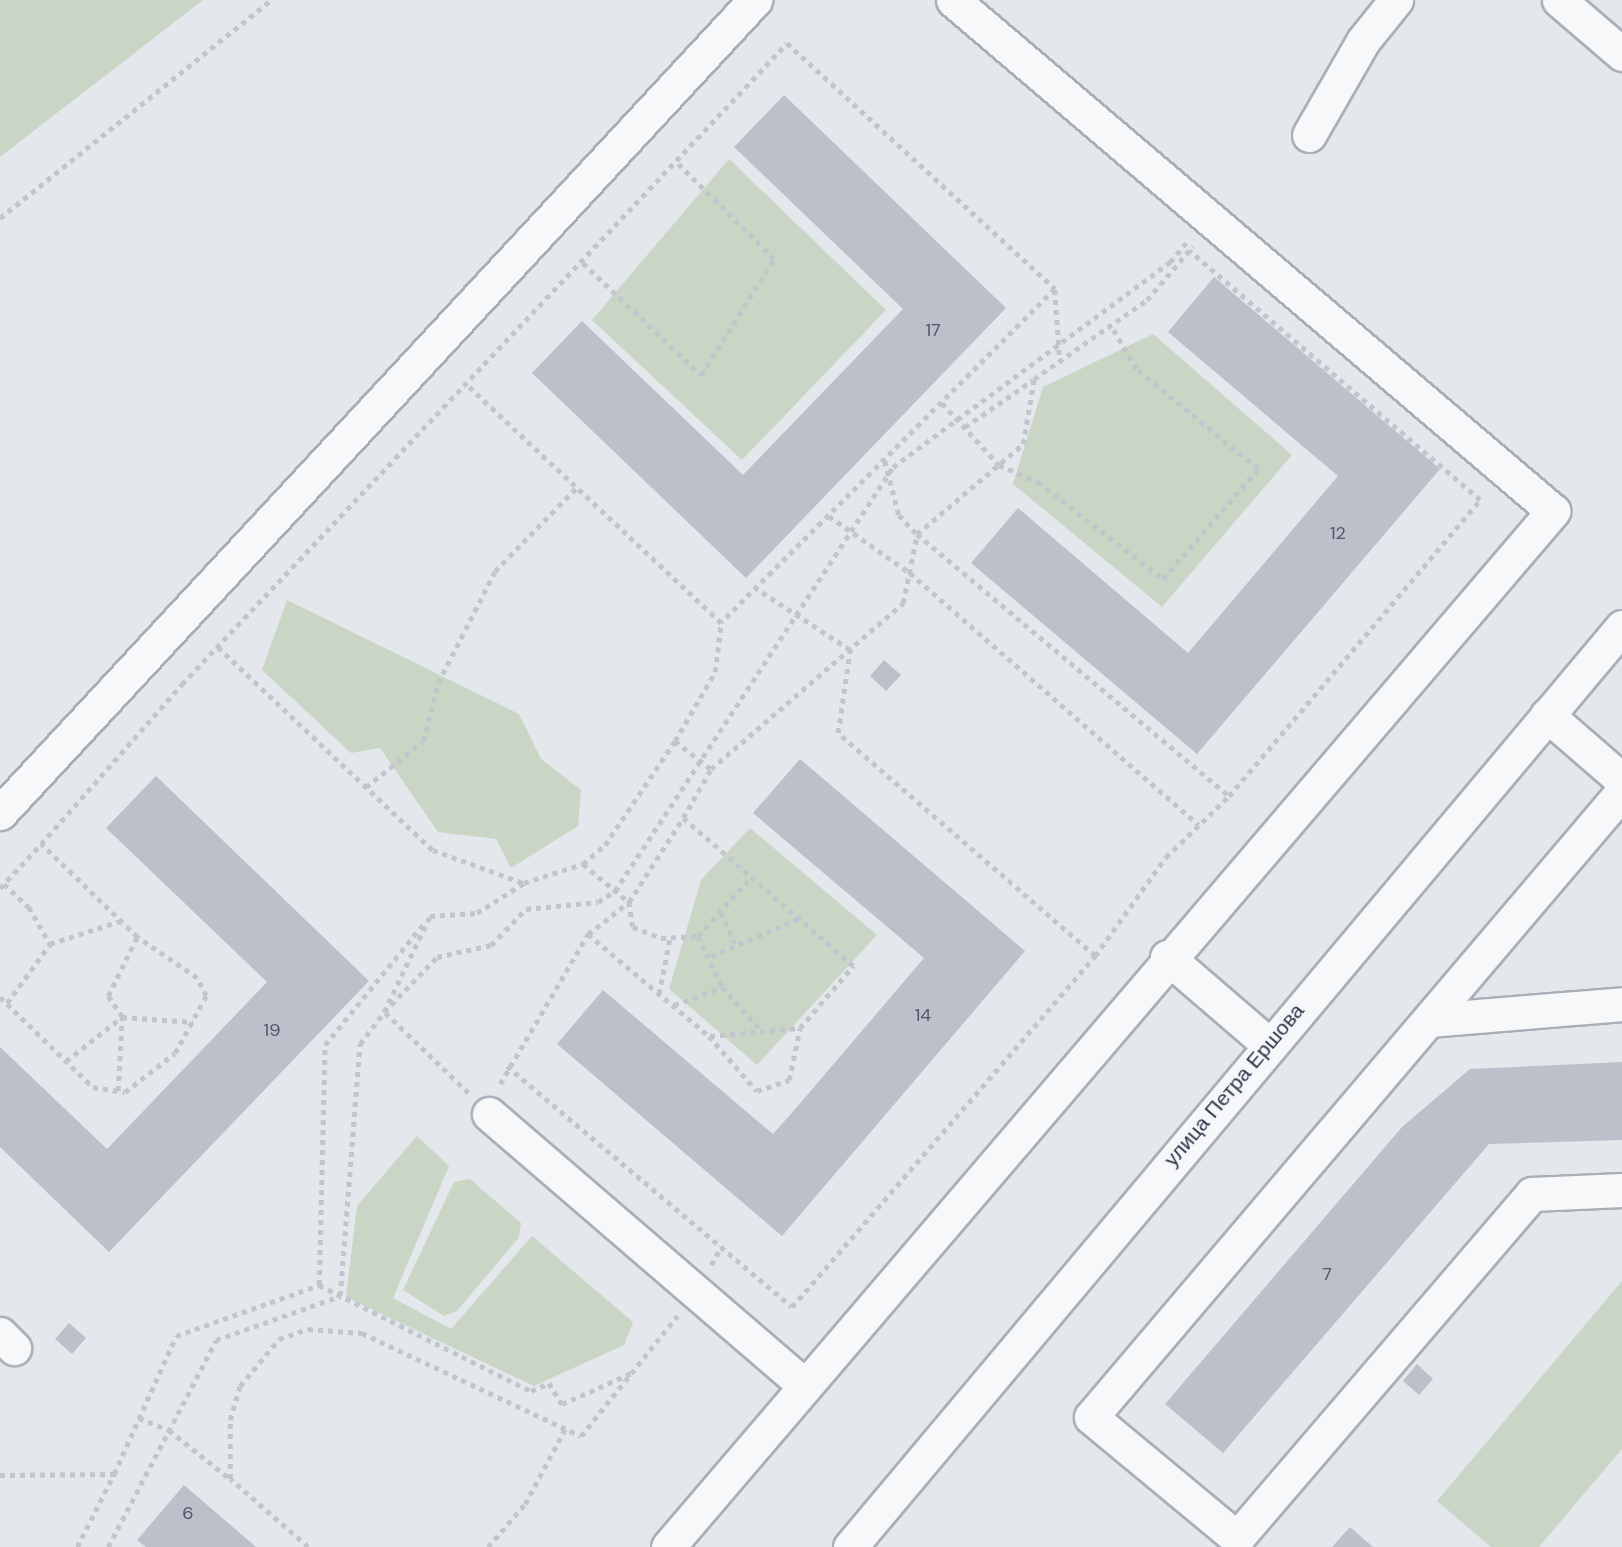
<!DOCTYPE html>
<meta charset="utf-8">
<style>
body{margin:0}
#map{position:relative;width:1622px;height:1547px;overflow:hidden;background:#e4e7ec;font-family:"DM Sans",sans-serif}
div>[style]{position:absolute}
.green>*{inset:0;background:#c9d6c5}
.building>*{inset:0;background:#bbc0ca}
.path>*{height:4.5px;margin-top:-2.25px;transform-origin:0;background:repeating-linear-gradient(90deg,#c2c5cb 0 5px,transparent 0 10px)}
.roads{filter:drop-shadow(2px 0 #a9aeb7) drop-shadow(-2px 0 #a9aeb7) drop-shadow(0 2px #a9aeb7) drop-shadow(0 -2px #a9aeb7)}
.minor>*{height:33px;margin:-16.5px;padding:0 16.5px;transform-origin:16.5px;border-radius:16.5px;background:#f7f8fa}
span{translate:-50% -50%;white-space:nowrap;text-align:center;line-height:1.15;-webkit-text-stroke:7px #f4f6f9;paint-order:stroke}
.number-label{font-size:18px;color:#4f5766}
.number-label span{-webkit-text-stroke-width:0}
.street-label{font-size:21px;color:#2b3445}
</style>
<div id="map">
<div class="green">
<i style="clip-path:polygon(0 0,203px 0,0 157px)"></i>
<i style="clip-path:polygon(729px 159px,886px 310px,742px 460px,592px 320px)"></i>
<i style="clip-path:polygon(1153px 334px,1292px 455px,1162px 607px,1013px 484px,1043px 387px)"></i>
<i style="clip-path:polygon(287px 600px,519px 714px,541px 759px,581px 790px,578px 826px,511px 868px,496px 839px,438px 832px,380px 748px,351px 753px,262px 670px)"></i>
<i style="clip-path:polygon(750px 828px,877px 935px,757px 1065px,669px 989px,701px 880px)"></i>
<i style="clip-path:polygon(417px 1136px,449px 1166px,393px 1298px,451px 1329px,532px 1236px,633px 1322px,624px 1345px,534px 1386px,346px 1297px,357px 1206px)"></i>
<i style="clip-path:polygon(470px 1179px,521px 1223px,519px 1237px,457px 1311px,444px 1316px,403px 1290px,454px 1182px)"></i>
<i style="clip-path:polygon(1622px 1281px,1622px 1449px,1539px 1547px,1491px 1547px,1437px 1501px)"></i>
</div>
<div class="building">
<i style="clip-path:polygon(784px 95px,1006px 308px,746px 578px,532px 373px,582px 321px,743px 475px,903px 309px,734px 147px)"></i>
<i style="clip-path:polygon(1214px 277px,1440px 469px,1197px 754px,971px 563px,1018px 508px,1188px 653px,1338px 476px,1168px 332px)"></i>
<i style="clip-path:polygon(884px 660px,901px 675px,886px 691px,870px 676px)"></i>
<i style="clip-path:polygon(800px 759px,1025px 951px,782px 1236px,557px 1044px,603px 990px,773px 1134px,797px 1107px,924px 958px,753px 813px)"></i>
<i style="clip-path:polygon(156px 776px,369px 981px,109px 1252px,0 1147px,0 1047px,107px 1149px,267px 982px,106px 828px)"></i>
<i style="clip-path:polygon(1622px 1062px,1622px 1140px,1489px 1144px,1223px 1453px,1165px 1404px,1402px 1127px,1470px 1069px)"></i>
<i style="clip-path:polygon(69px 1323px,86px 1338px,72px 1354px,55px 1339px)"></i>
<i style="clip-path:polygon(1417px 1364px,1433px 1379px,1419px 1395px,1403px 1381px)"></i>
<i style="clip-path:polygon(184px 1485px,256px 1547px,146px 1547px,137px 1540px)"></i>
<i style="clip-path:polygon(1350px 1527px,1373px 1547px,1332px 1547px)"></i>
</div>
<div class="path">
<i style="left:0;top:218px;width:348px;rotate:-38.8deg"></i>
<i style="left:583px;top:263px;width:163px;rotate:43.5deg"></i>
<i style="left:701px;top:375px;width:137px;rotate:-57.8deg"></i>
<i style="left:774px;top:259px;width:138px;rotate:-135.3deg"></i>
<i style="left:1055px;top:290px;width:71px;rotate:86deg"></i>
<i style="left:942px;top:403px;width:84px;rotate:47.4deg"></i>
<i style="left:999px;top:465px;width:43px;rotate:23.6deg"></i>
<i style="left:1038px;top:482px;width:158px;rotate:37.8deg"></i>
<i style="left:1163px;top:579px;width:145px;rotate:-49.2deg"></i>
<i style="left:1258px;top:469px;width:158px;rotate:-140.7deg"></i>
<i style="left:1136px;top:369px;width:50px;rotate:-120.2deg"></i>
<i style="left:965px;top:427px;width:83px;rotate:-34.7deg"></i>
<i style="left:885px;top:461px;width:56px;rotate:75.5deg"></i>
<i style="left:899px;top:515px;width:26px;rotate:47deg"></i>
<i style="left:917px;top:534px;width:407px;rotate:40deg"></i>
<i style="left:829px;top:516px;width:99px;rotate:35.1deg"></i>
<i style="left:910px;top:573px;width:383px;rotate:41.1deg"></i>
<i style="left:218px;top:647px;width:296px;rotate:43.4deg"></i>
<i style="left:433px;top:850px;width:96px;rotate:20.1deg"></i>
<i style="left:675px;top:741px;width:80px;rotate:-59.9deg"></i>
<i style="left:715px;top:672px;width:49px;rotate:-83deg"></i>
<i style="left:366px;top:787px;width:73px;rotate:-38.9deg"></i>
<i style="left:423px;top:741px;width:60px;rotate:-75.5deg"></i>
<i style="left:438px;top:683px;width:126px;rotate:-63deg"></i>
<i style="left:495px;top:571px;width:116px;rotate:-45.7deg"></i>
<i style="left:583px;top:864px;width:29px;rotate:-41deg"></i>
<i style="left:605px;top:845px;width:125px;rotate:-56.1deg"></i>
<i style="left:675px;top:741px;width:46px;rotate:37.9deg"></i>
<i style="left:4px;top:884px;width:34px;rotate:43deg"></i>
<i style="left:29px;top:907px;width:43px;rotate:60.4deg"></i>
<i style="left:0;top:888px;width:60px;rotate:-47deg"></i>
<i style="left:721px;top:912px;width:34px;rotate:66deg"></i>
<i style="left:588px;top:934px;width:52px;rotate:-38deg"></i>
<i style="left:629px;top:902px;width:100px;rotate:-57.3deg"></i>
<i style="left:698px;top:936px;width:56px;rotate:64.8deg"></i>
<i style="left:722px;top:987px;width:61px;rotate:47.7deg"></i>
<i style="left:711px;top:956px;width:95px;rotate:-23deg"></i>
<i style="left:1095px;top:956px;width:122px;rotate:-54.4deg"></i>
<i style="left:1166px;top:857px;width:88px;rotate:-44.1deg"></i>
<i style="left:1229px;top:796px;width:388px;rotate:-49.7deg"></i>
<i style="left:1480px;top:500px;width:383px;rotate:-139.4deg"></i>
<i style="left:659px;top:994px;width:58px;rotate:-79.1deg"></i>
<i style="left:0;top:997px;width:129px;rotate:44.1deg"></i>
<i style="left:93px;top:1087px;width:32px;rotate:9deg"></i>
<i style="left:125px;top:1092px;width:63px;rotate:-38deg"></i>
<i style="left:175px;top:1053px;width:65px;rotate:-61.5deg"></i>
<i style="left:206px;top:996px;width:20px;rotate:-117deg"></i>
<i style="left:197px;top:978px;width:73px;rotate:-145.7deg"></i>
<i style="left:137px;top:937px;width:134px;rotate:-135.9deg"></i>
<i style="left:41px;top:844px;width:213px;rotate:-48.6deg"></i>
<i style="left:182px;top:684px;width:881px;rotate:-46.65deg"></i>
<i style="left:787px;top:43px;width:364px;rotate:42.5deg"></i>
<i style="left:1055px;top:289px;width:472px;rotate:135deg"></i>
<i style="left:721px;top:623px;width:345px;rotate:-136.9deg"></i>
<i style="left:7px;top:1003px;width:73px;rotate:-53.9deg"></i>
<i style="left:50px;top:944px;width:80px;rotate:-18.2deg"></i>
<i style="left:674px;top:1005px;width:51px;rotate:-20.6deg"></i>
<i style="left:710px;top:1036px;width:90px;rotate:-5.1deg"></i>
<i style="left:66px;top:1061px;width:71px;rotate:-38.2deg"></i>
<i style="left:122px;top:1017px;width:71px;rotate:4deg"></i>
<i style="left:507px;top:1066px;width:373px;rotate:40.2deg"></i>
<i style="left:792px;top:1307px;width:464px;rotate:-49.2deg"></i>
<i style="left:1095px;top:956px;width:340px;rotate:-139.1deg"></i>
<i style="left:838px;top:733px;width:84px;rotate:-81.8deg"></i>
<i style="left:850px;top:650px;width:112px;rotate:-147deg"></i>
<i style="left:500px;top:1084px;width:174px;rotate:-59.6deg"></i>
<i style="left:588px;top:934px;width:158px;rotate:40.1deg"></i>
<i style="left:709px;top:1036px;width:73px;rotate:48.9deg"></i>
<i style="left:757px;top:1091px;width:34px;rotate:-19deg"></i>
<i style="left:789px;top:1080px;width:53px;rotate:-78.1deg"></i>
<i style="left:800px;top:1028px;width:82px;rotate:-49.5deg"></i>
<i style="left:853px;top:966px;width:225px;rotate:-139deg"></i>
<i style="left:683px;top:818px;width:56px;rotate:-60.3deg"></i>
<i style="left:711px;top:769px;width:254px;rotate:-40.8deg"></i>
<i style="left:903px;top:603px;width:70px;rotate:-78.5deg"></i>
<i style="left:917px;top:534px;width:139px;rotate:-40.3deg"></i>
<i style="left:1023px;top:444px;width:66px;rotate:-80.4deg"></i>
<i style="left:1034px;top:379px;width:138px;rotate:-35deg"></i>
<i style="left:1147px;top:300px;width:71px;rotate:-49.6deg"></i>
<i style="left:118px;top:1091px;width:74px;rotate:-86.9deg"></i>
<i style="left:122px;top:1017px;width:25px;rotate:-124deg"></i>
<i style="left:108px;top:996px;width:66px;rotate:-63.8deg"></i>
<i style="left:468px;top:1093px;width:117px;rotate:-136deg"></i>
<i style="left:384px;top:1012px;width:106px;rotate:-64.4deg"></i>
<i style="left:430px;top:916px;width:47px;rotate:-3.7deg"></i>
<i style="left:477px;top:913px;width:56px;rotate:-32.6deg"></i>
<i style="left:524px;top:883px;width:62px;rotate:-17.9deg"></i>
<i style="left:583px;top:864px;width:60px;rotate:39.6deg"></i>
<i style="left:629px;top:902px;width:25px;rotate:81deg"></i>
<i style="left:633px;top:927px;width:30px;rotate:21deg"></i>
<i style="left:661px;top:938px;width:37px;rotate:-3deg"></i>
<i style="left:698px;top:936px;width:79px;rotate:-48.1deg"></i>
<i style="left:711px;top:1265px;width:21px;rotate:-61deg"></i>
<i style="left:319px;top:1285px;width:240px;rotate:-88.6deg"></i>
<i style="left:325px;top:1045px;width:159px;rotate:-50.9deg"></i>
<i style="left:139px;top:1418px;width:32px;rotate:22deg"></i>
<i style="left:169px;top:1430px;width:77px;rotate:38.7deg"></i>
<i style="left:0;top:1475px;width:114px;rotate:-0.5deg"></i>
<i style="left:114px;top:1474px;width:151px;rotate:-65.8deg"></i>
<i style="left:176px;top:1336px;width:152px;rotate:-19.6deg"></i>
<i style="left:319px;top:1285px;width:237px;rotate:26.6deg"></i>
<i style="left:531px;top:1391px;width:20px;rotate:-24deg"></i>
<i style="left:549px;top:1383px;width:25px;rotate:58deg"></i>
<i style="left:562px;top:1404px;width:79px;rotate:-24deg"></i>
<i style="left:77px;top:1547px;width:82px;rotate:-63.1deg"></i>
<i style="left:108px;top:1547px;width:233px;rotate:-62.4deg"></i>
<i style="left:216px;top:1340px;width:132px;rotate:-19.5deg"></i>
<i style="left:340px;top:1296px;width:253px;rotate:-85.5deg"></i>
<i style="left:360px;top:1044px;width:40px;rotate:-53deg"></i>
<i style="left:384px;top:1012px;width:76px;rotate:-46.1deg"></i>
<i style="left:437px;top:957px;width:55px;rotate:-12.5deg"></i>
<i style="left:491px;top:945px;width:50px;rotate:-45.8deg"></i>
<i style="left:526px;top:909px;width:72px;rotate:-5.6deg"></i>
<i style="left:598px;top:902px;width:20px;rotate:-33deg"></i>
<i style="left:615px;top:891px;width:507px;rotate:-56.75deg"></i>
<i style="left:893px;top:467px;width:345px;rotate:-36.5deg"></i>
<i style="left:1170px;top:262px;width:26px;rotate:-50deg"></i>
<i style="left:308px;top:1547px;width:103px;rotate:-138.9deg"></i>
<i style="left:230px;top:1479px;width:59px;rotate:-90deg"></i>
<i style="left:230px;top:1420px;width:35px;rotate:-74deg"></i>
<i style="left:240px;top:1386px;width:61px;rotate:-50.3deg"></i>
<i style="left:279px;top:1339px;width:31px;rotate:-19deg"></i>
<i style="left:308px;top:1329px;width:54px;rotate:4.2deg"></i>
<i style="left:362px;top:1333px;width:242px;rotate:25.2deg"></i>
<i style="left:581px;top:1436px;width:154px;rotate:-51.3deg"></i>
<i style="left:488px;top:1547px;width:57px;rotate:-49.3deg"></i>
<i style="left:525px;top:1504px;width:85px;rotate:-61.9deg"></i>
</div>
<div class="roads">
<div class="minor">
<i style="left:1559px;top:0;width:83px;rotate:40.6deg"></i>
<i style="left:1309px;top:135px;width:108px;rotate:-60.1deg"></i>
<i style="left:1363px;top:41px;width:53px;rotate:-51.2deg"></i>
<i style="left:1547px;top:715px;width:99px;rotate:40.9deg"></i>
<i style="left:1622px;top:792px;width:820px;rotate:130.35deg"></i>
<i style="left:1091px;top:1417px;width:190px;rotate:39.7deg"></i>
<i style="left:1237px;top:1538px;width:453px;rotate:-49.4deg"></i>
<i style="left:1532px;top:1194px;width:90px;rotate:-2.5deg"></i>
<i style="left:0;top:813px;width:1110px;rotate:-47.12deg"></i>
<i style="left:1167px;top:957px;width:133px;rotate:40.7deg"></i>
<i style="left:1429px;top:1020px;width:194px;rotate:-4.7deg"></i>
<i style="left:489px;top:1114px;width:414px;rotate:40.7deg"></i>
<i style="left:0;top:1334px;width:20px;rotate:45deg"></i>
<i style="left:668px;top:1547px;width:1363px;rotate:-49.49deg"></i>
<i style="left:1553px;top:511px;width:788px;rotate:-139.58deg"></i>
<i style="left:850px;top:1547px;width:1201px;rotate:-50deg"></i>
</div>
</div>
<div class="number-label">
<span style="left:933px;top:330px">17</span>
<span style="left:1338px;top:533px">12</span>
<span style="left:923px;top:1015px">14</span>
<span style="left:272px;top:1030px">19</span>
<span style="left:1327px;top:1274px">7</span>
<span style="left:188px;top:1513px">6</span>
</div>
<div class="street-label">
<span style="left:1234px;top:1085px;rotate:-50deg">улица Петра Ершова</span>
</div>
</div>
